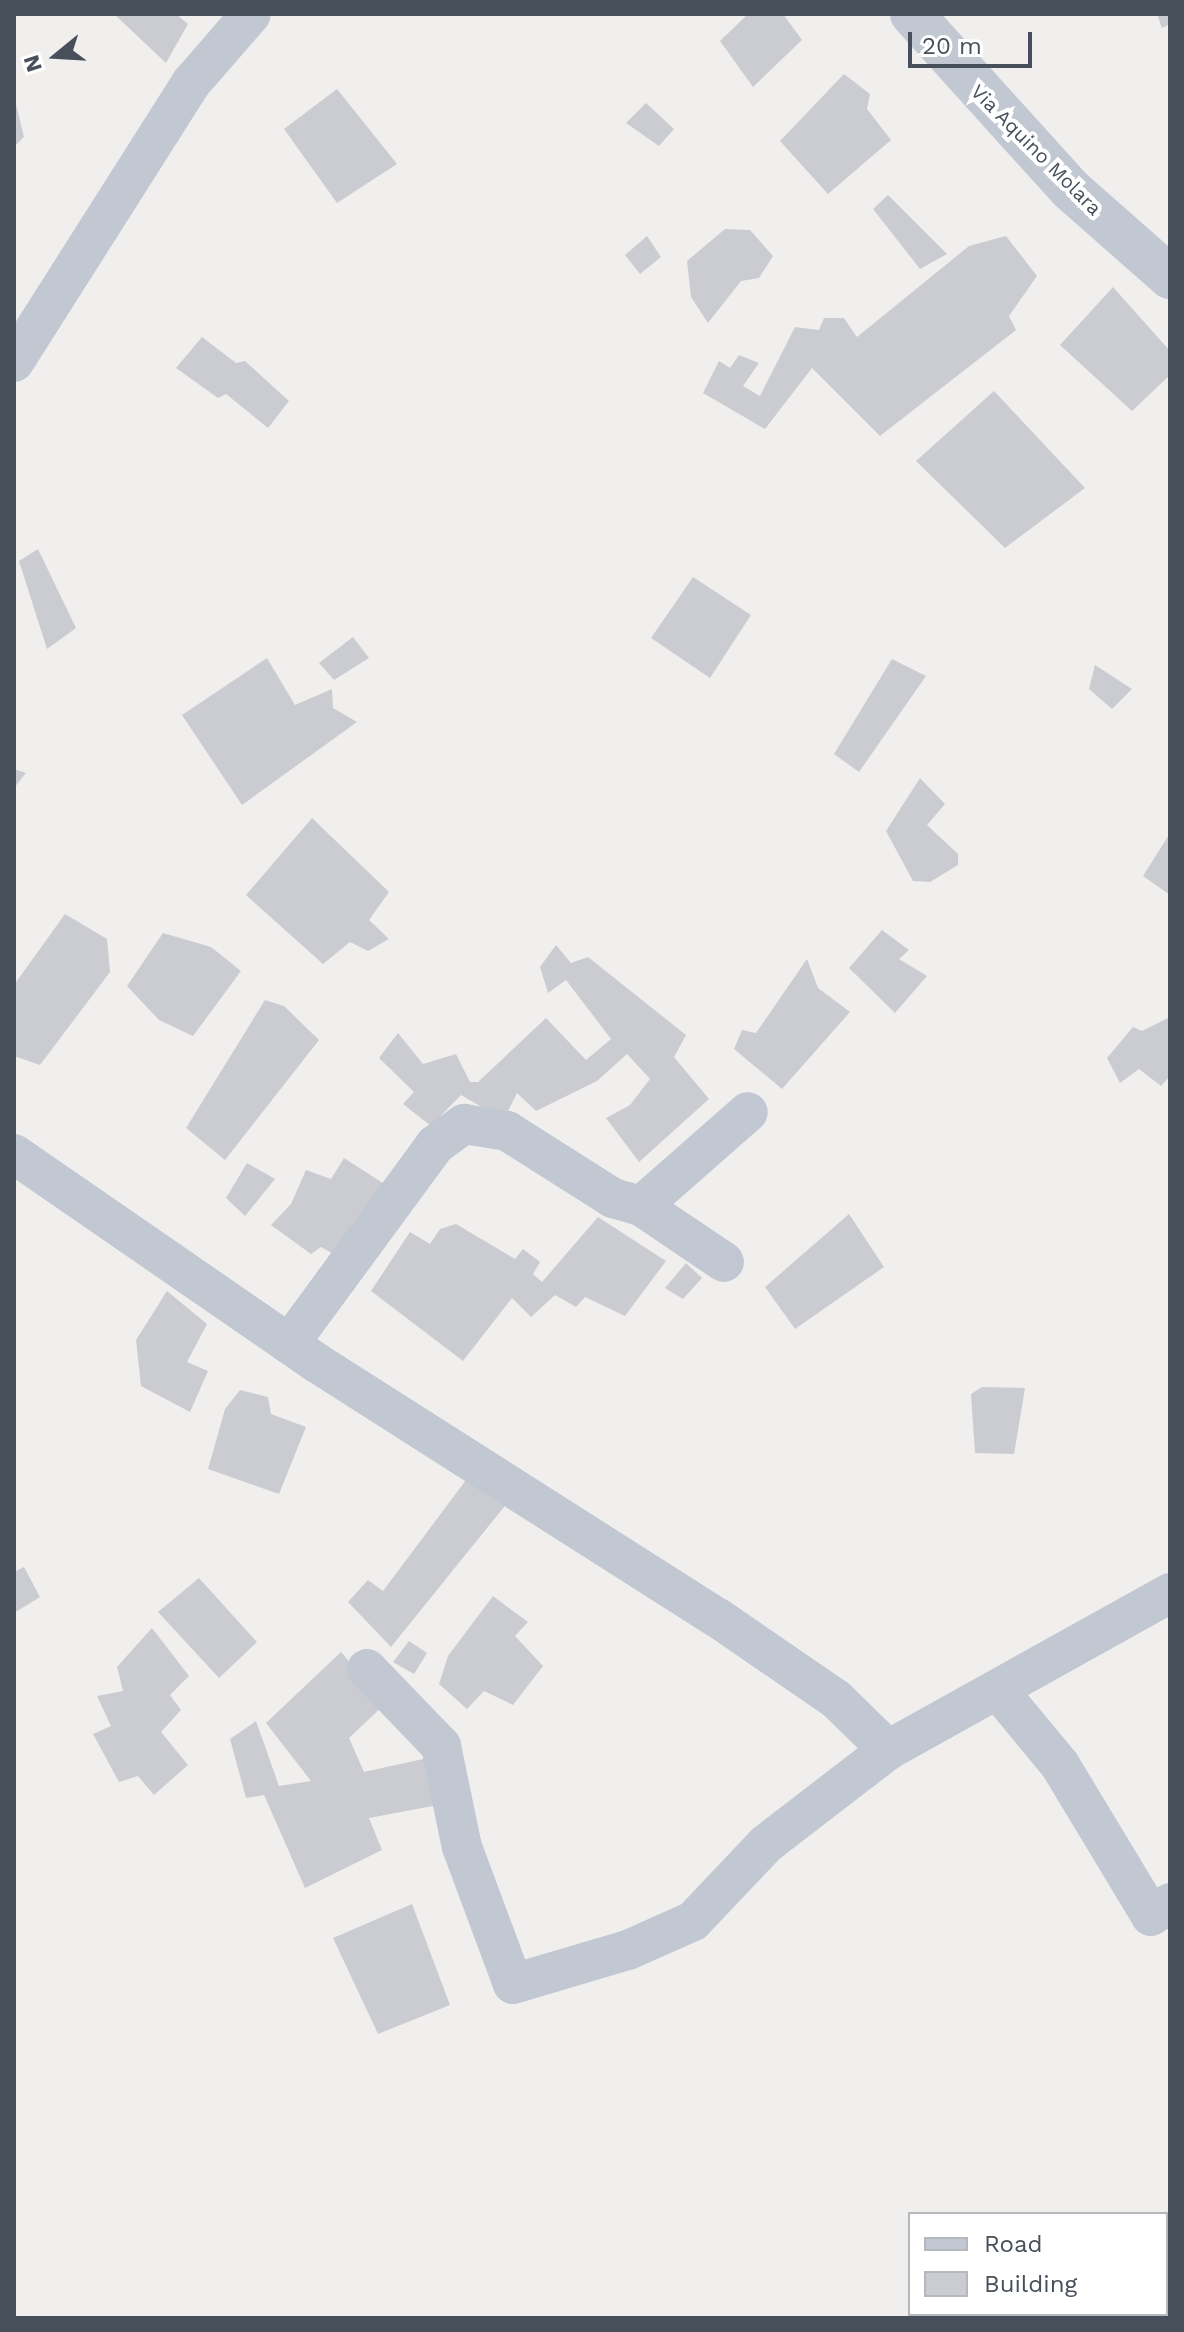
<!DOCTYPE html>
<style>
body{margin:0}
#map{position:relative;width:1184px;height:2332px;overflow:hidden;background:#f1eeee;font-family:"Work Sans",sans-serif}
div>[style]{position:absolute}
.building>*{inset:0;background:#cbccd2}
.minor>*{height:40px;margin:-20px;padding:0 20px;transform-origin:20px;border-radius:20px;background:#c2c8d2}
.tertiary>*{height:44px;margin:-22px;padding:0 22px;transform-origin:22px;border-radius:22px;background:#c2c8d2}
span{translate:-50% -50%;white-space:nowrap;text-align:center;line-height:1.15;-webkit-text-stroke:8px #fff;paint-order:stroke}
.street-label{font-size:20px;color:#474f5a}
.frame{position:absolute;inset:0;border:16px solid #474f5a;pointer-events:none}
.legend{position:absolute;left:908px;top:2212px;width:260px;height:104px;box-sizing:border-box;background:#fff;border:2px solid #b5b9bd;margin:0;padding:10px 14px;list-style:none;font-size:24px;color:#474f5a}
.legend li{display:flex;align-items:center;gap:16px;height:40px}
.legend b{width:40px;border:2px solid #b5b9bd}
.north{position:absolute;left:16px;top:16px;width:80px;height:80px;-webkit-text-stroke:6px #fff;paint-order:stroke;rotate:252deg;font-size:22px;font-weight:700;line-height:32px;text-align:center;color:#474f5a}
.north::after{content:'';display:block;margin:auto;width:28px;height:36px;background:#474f5a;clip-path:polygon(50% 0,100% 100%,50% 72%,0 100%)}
.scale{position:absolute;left:908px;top:32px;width:124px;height:36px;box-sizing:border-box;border:4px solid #474f5a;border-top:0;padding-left:10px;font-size:24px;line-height:28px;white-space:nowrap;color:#474f5a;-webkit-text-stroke:6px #fff;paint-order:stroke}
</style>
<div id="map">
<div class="building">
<i style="clip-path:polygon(114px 14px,176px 14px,188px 24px,166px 63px)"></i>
<i style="clip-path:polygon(748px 14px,783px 14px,802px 40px,753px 87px,720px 41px)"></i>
<i style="clip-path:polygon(1157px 14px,1170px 14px,1170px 24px,1162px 28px)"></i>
<i style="clip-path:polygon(844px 74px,870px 94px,867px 109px,891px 140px,828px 194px,780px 141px)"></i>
<i style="clip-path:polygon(337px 89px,397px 164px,337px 203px,284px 129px)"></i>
<i style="clip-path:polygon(14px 96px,24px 137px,14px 147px)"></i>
<i style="clip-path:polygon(646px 103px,674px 129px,659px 146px,626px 123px)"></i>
<i style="clip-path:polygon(888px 195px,947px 254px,920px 269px,873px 209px)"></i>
<i style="clip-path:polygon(725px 229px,750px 230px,773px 256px,759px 278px,741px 281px,708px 323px,691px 297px,687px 261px)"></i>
<i style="clip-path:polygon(647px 236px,661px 257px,640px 274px,625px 255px)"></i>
<i style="clip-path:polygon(1006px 236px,1037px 276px,1009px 316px,1016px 330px,880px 436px,812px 368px,765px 429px,703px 393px,719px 361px,730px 368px,739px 355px,759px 363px,743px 386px,760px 396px,795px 327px,819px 330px,824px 318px,844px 318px,857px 337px,969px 246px)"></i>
<i style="clip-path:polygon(1113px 287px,1170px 351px,1170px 375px,1132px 411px,1060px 345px)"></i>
<i style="clip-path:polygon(202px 337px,236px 363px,245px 361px,289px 401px,268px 428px,226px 394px,218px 398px,176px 368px)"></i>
<i style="clip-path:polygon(994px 391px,1085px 488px,1005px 548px,916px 461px)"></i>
<i style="clip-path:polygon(38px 549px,76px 628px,47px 649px,19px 561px)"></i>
<i style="clip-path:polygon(693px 577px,751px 615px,710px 678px,651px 638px)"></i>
<i style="clip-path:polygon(353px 637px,369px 658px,334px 680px,319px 663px)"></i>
<i style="clip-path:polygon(267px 658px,295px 705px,332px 689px,333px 708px,357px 722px,242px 805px,182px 715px)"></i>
<i style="clip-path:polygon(892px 659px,926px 676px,859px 772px,834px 754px)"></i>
<i style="clip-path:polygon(1095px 665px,1132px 689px,1112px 709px,1089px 689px)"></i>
<i style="clip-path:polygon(14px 769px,26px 773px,14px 788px)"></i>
<i style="clip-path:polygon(920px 778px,945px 804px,927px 825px,958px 854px,958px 865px,930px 882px,913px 881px,886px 831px)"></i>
<i style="clip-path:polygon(312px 818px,389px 892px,369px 920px,389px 939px,368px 951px,350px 942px,323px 964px,246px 895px)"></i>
<i style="clip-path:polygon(1170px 833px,1170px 895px,1143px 876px)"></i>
<i style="clip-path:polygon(65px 914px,107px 939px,110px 972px,40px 1065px,14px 1056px,14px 985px)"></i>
<i style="clip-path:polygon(882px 930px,909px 950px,899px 959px,927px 976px,895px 1013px,849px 968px)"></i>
<i style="clip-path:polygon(163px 933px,211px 947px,241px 971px,193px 1036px,159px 1020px,127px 986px)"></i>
<i style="clip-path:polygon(556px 945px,571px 963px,588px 957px,686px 1035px,674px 1057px,709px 1099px,639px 1162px,606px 1118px,630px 1105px,650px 1079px,627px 1054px,597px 1081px,536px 1111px,517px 1093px,508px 1111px,492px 1113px,461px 1095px,431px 1126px,403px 1104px,414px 1092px,379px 1058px,398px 1033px,423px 1064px,456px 1054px,470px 1082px,478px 1082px,546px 1018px,586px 1060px,611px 1039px,566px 980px,548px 993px,540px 967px)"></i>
<i style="clip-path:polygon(807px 959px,818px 988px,850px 1012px,782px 1089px,734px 1049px,742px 1030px,756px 1033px)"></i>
<i style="clip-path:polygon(265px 1000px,284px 1006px,319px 1040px,225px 1160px,186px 1128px)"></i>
<i style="clip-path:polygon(1170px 1017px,1170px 1076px,1161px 1086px,1139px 1069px,1120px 1083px,1107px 1058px,1133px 1027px,1142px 1031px)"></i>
<i style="clip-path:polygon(344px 1158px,389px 1187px,337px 1256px,321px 1247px,311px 1254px,271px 1225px,291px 1204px,306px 1170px,331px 1179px)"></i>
<i style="clip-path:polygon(247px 1163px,275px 1179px,245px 1216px,226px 1198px)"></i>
<i style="clip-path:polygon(849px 1214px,884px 1267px,795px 1329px,765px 1287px)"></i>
<i style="clip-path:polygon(598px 1217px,666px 1261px,625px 1316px,585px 1297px,576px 1307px,555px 1295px,531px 1317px,512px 1298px,463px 1361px,371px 1291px,410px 1232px,430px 1244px,440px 1229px,456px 1224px,515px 1259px,523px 1249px,540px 1262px,533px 1274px,542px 1282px)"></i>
<i style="clip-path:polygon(686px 1263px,702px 1278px,683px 1299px,665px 1288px)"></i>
<i style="clip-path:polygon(167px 1291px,207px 1324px,187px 1362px,208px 1371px,190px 1412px,141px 1386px,136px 1340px)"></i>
<i style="clip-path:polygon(982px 1387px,1025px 1388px,1014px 1454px,975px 1453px,971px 1394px)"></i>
<i style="clip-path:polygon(240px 1390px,268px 1397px,271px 1414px,306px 1427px,279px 1494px,208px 1469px,225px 1409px)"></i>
<i style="clip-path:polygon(472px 1472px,508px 1502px,391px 1647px,348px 1602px,368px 1580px,383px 1591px)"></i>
<i style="clip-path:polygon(24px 1567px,40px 1597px,14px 1613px,14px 1572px)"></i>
<i style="clip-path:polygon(199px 1578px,257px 1642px,219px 1678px,158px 1612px)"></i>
<i style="clip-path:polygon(493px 1596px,528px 1622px,515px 1636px,543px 1666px,513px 1705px,484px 1691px,467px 1709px,439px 1684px,448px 1656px)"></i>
<i style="clip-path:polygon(152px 1628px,189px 1676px,170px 1695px,181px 1710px,161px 1732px,188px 1765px,154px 1795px,138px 1776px,119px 1782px,93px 1734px,111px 1726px,97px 1696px,123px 1691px,117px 1667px)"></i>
<i style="clip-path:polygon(409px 1641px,427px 1653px,414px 1674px,393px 1662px)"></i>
<i style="clip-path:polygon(341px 1652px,385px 1704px,349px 1738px,364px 1772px,432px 1757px,438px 1805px,369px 1818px,382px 1850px,305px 1888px,264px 1795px,246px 1798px,230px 1739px,256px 1721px,279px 1786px,311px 1781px,266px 1723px)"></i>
<i style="clip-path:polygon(412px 1904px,450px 2005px,378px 2034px,333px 1938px)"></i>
</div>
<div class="minor">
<i style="left:14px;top:362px;width:330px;rotate:-57.6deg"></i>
<i style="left:191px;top:83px;width:91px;rotate:-49deg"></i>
<i style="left:14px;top:1154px;width:368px;rotate:34.6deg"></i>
<i style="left:317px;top:1363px;width:475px;rotate:32.5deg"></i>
<i style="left:718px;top:1618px;width:143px;rotate:34.5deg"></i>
<i style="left:836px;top:1699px;width:73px;rotate:44.4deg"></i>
<i style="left:641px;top:1206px;width:100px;rotate:34deg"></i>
<i style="left:289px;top:1344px;width:247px;rotate:-53.7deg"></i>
<i style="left:435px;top:1145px;width:36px;rotate:-36deg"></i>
<i style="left:464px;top:1124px;width:44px;rotate:9.2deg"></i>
<i style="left:507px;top:1131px;width:125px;rotate:32.3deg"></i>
<i style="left:613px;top:1198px;width:29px;rotate:16deg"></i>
<i style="left:641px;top:1206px;width:142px;rotate:-41.3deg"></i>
<i style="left:367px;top:1669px;width:107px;rotate:46.1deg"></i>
<i style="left:441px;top:1746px;width:103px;rotate:78.3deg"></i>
<i style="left:462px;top:1847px;width:146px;rotate:69.6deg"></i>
<i style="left:513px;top:1984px;width:120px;rotate:-16.5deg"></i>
<i style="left:628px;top:1950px;width:71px;rotate:-24deg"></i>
<i style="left:693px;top:1921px;width:106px;rotate:-46.5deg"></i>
<i style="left:766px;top:1844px;width:154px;rotate:-37.6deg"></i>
<i style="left:888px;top:1750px;width:323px;rotate:-29.1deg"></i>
<i style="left:998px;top:1690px;width:97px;rotate:50.4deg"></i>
<i style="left:1060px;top:1765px;width:176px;rotate:58.9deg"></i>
<i style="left:1151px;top:1916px;width:23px;rotate:-34deg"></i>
</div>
<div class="tertiary">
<i style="left:912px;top:14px;width:234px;rotate:47.9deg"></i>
<i style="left:1069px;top:188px;width:135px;rotate:41.4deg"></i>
</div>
<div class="street-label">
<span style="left:1036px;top:150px;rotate:45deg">Via Aquino Molara</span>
</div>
<div class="frame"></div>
<ul class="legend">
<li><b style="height:10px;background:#c2c8d2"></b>Road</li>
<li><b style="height:22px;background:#cbccd2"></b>Building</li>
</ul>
<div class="north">N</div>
<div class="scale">20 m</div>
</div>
